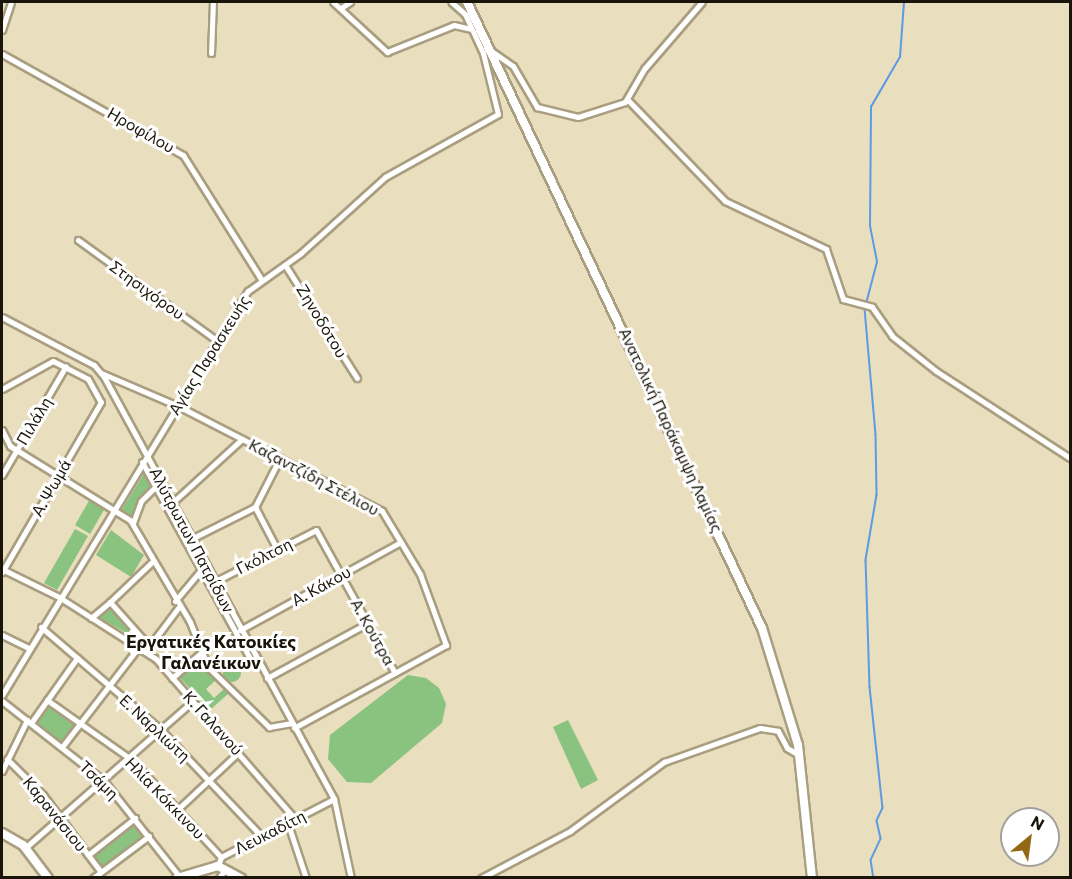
<!DOCTYPE html>
<meta charset="utf-8">
<style>
body{margin:0}
#map{position:relative;width:1072px;height:879px;overflow:hidden;background:#e9debd;font-family:Commissioner,sans-serif}
div>[style]{position:absolute}
.green>*{inset:0;background:#8ac280}
.round{border-radius:50%}
.stream>*{height:1.5px;margin:-0.75px;padding:0 0.75px;transform-origin:0.75px;border-radius:0.75px;background:#5d9ae5}
.roads{filter:drop-shadow(2px 0 #a99e7f) drop-shadow(-2px 0 #a99e7f) drop-shadow(0 2px #a99e7f) drop-shadow(0 -2px #a99e7f)}
.street>*{height:5px;margin:-2.5px;padding:0 2.5px;transform-origin:2.5px;border-radius:2.5px;background:#fff}
.secondary>*{height:8px;margin:-4px;padding:0 4px;transform-origin:4px;border-radius:4px;background:#fff}
.primary>*{height:8px;margin:-4px;padding:0 4px;transform-origin:4px;border-radius:4px;background:#fff}
span{translate:-50% -50%;white-space:nowrap;text-align:center;line-height:1.15;-webkit-text-stroke:6px #fff;paint-order:stroke}
.street-label{font-size:16px;color:#19150a}
.neighbourhood-label{font-size:18px;color:#19150a;font-weight:700}
.frame{position:absolute;inset:0;border:3px solid #19150a;pointer-events:none}
.north{position:absolute;left:1000px;top:807px;width:60px;height:60px;box-sizing:border-box;background:#fff;border:2px solid #a3a19d;border-radius:50%;rotate:29deg;font-size:16px;font-weight:700;line-height:24px;text-align:center;color:#19150a}
.north::after{content:'';display:block;margin:auto;width:21px;height:27px;background:#936713;clip-path:polygon(50% 0,100% 100%,50% 72%,0 100%)}
</style>
<div id="map">
<div class="green">
<i style="clip-path:polygon(145px 472px,153px 486px,137px 503px,132px 519px,121px 511px)"></i>
<i style="clip-path:polygon(90px 499px,105px 508px,90px 534px,75px 525px)"></i>
<i style="clip-path:polygon(75px 529px,88px 536px,57px 590px,44px 583px)"></i>
<i style="clip-path:polygon(111px 530px,144px 555px,131px 577px,96px 555px)"></i>
<i style="clip-path:polygon(107px 606px,111px 607px,146px 644px,98px 617px)"></i>
<i style="clip-path:polygon(199px 663px,216px 680px,206px 689px,214px 698px,224px 689px,229px 693px,210px 710px,180px 678px)"></i>
<i class="round" style="left:223px;top:664px;width:18px;height:18px"></i>
<i style="clip-path:polygon(408px 675px,426px 678px,439px 688px,446px 704px,442px 723px,371px 783px,347px 782px,328px 759px,330px 735px)"></i>
<i style="clip-path:polygon(48px 702px,77px 723px,63px 743px,34px 721px)"></i>
<i style="clip-path:polygon(568px 720px,598px 780px,581px 789px,553px 727px)"></i>
<i style="clip-path:polygon(134px 821px,146px 835px,103px 868px,92px 854px)"></i>
</div>
<div class="stream">
<i style="left:866px;top:304px;width:43px;rotate:-75.3deg"></i>
<i style="left:877px;top:262px;width:37px;rotate:-101deg"></i>
<i style="left:870px;top:226px;width:119px;rotate:-89.5deg"></i>
<i style="left:871px;top:107px;width:58px;rotate:-59.9deg"></i>
<i style="left:900px;top:57px;width:55px;rotate:-85.8deg"></i>
<i style="left:865px;top:309px;width:126px;rotate:85deg"></i>
<i style="left:876px;top:435px;width:60px;rotate:89deg"></i>
<i style="left:877px;top:495px;width:66px;rotate:99.6deg"></i>
<i style="left:866px;top:560px;width:127px;rotate:88.2deg"></i>
<i style="left:870px;top:687px;width:122px;rotate:83.9deg"></i>
<i style="left:883px;top:808px;width:14px;rotate:115deg"></i>
<i style="left:877px;top:821px;width:18px;rotate:77deg"></i>
<i style="left:881px;top:839px;width:23px;rotate:115deg"></i>
<i style="left:871px;top:860px;width:18px;rotate:81deg"></i>
</div>
<div class="roads">
<div class="street">
<i style="left:333px;top:2px;width:74px;rotate:42.8deg"></i>
<i style="left:387px;top:52px;width:72px;rotate:-21.9deg"></i>
<i style="left:454px;top:25px;width:17px;rotate:13deg"></i>
<i style="left:341px;top:8px;width:11px;rotate:-34deg"></i>
<i style="left:2px;top:30px;width:29px;rotate:-72deg"></i>
<i style="left:490px;top:50px;width:28px;rotate:35deg"></i>
<i style="left:513px;top:66px;width:48px;rotate:59.7deg"></i>
<i style="left:537px;top:107px;width:42px;rotate:13.7deg"></i>
<i style="left:578px;top:117px;width:49px;rotate:-17.7deg"></i>
<i style="left:625px;top:102px;width:39px;rotate:-60deg"></i>
<i style="left:645px;top:68px;width:87px;rotate:-49.2deg"></i>
<i style="left:211px;top:53px;width:51px;rotate:-87.8deg"></i>
<i style="left:2px;top:54px;width:207px;rotate:29.2deg"></i>
<i style="left:183px;top:155px;width:146px;rotate:57.8deg"></i>
<i style="left:627px;top:99px;width:141px;rotate:46.1deg"></i>
<i style="left:725px;top:201px;width:112px;rotate:25.4deg"></i>
<i style="left:826px;top:249px;width:53px;rotate:71.2deg"></i>
<i style="left:843px;top:299px;width:30px;rotate:15deg"></i>
<i style="left:872px;top:307px;width:35px;rotate:55deg"></i>
<i style="left:892px;top:336px;width:56px;rotate:38.5deg"></i>
<i style="left:936px;top:371px;width:160px;rotate:33deg"></i>
<i style="left:78px;top:240px;width:170px;rotate:35.9deg"></i>
<i style="left:285px;top:265px;width:134px;rotate:57.5deg"></i>
<i style="left:2px;top:317px;width:104px;rotate:27.6deg"></i>
<i style="left:94px;top:365px;width:16px;rotate:50deg"></i>
<i style="left:104px;top:377px;width:481px;rotate:61.4deg"></i>
<i style="left:334px;top:799px;width:81px;rotate:77.9deg"></i>
<i style="left:101px;top:373px;width:84px;rotate:23.2deg"></i>
<i style="left:178px;top:406px;width:229px;rotate:27.2deg"></i>
<i style="left:382px;top:511px;width:74px;rotate:58.9deg"></i>
<i style="left:420px;top:574px;width:76px;rotate:69.9deg"></i>
<i style="left:446px;top:645px;width:173px;rotate:151.4deg"></i>
<i style="left:2px;top:389px;width:58px;rotate:-28.8deg"></i>
<i style="left:53px;top:361px;width:39px;rotate:27deg"></i>
<i style="left:88px;top:379px;width:26px;rotate:61deg"></i>
<i style="left:101px;top:402px;width:197px;rotate:120.2deg"></i>
<i style="left:2px;top:430px;width:18px;rotate:63deg"></i>
<i style="left:10px;top:446px;width:141px;rotate:31.7deg"></i>
<i style="left:130px;top:520px;width:118px;rotate:59.5deg"></i>
<i style="left:190px;top:622px;width:48px;rotate:68.2deg"></i>
<i style="left:208px;top:667px;width:86px;rotate:44.5deg"></i>
<i style="left:269px;top:727px;width:22px;rotate:-10deg"></i>
<i style="left:142px;top:462px;width:228px;rotate:61.2deg"></i>
<i style="left:2px;top:475px;width:126px;rotate:-59.6deg"></i>
<i style="left:172px;top:503px;width:95px;rotate:-42.4deg"></i>
<i style="left:255px;top:507px;width:47px;rotate:62.4deg"></i>
<i style="left:133px;top:523px;width:23px;rotate:-70deg"></i>
<i style="left:141px;top:501px;width:21px;rotate:-45deg"></i>
<i style="left:191px;top:539px;width:72px;rotate:-26.6deg"></i>
<i style="left:255px;top:507px;width:55px;rotate:-63deg"></i>
<i style="left:2px;top:569px;width:64px;rotate:26.2deg"></i>
<i style="left:59px;top:597px;width:115px;rotate:32.6deg"></i>
<i style="left:156px;top:659px;width:213px;rotate:49deg"></i>
<i style="left:214px;top:582px;width:114px;rotate:-27deg"></i>
<i style="left:316px;top:530px;width:163px;rotate:61.1deg"></i>
<i style="left:175px;top:601px;width:40px;rotate:-50deg"></i>
<i style="left:91px;top:618px;width:25px;rotate:-40deg"></i>
<i style="left:41px;top:627px;width:157px;rotate:40.6deg"></i>
<i style="left:160px;top:729px;width:149px;rotate:46.6deg"></i>
<i style="left:240px;top:630px;width:183px;rotate:-28.7deg"></i>
<i style="left:2px;top:635px;width:30px;rotate:26deg"></i>
<i style="left:149px;top:646px;width:59px;rotate:-131.6deg"></i>
<i style="left:110px;top:602px;width:59px;rotate:-43.6deg"></i>
<i style="left:148px;top:648px;width:50px;rotate:-53.1deg"></i>
<i style="left:172px;top:678px;width:40px;rotate:-41deg"></i>
<i style="left:267px;top:678px;width:115px;rotate:-28.6deg"></i>
<i style="left:2px;top:695px;width:473px;rotate:-58.7deg"></i>
<i style="left:248px;top:291px;width:65px;rotate:-35.6deg"></i>
<i style="left:301px;top:253px;width:113px;rotate:-42.1deg"></i>
<i style="left:385px;top:177px;width:129px;rotate:-29.1deg"></i>
<i style="left:498px;top:114px;width:63px;rotate:-103.8deg"></i>
<i style="left:483px;top:53px;width:43px;rotate:-114.8deg"></i>
<i style="left:465px;top:14px;width:18px;rotate:-139deg"></i>
<i style="left:47px;top:700px;width:104px;rotate:35.2deg"></i>
<i style="left:132px;top:760px;width:132px;rotate:47.5deg"></i>
<i style="left:2px;top:701px;width:130px;rotate:38.1deg"></i>
<i style="left:104px;top:781px;width:121px;rotate:51.7deg"></i>
<i style="left:31px;top:723px;width:80px;rotate:-54.7deg"></i>
<i style="left:62px;top:747px;width:125px;rotate:-52.5deg"></i>
<i style="left:7px;top:759px;width:51px;rotate:45deg"></i>
<i style="left:43px;top:795px;width:96px;rotate:53deg"></i>
<i style="left:2px;top:771px;width:57px;rotate:-63.9deg"></i>
<i style="left:178px;top:809px;width:83px;rotate:-43.1deg"></i>
<i style="left:288px;top:824px;width:57px;rotate:71.6deg"></i>
<i style="left:25px;top:848px;width:223px;rotate:-41.2deg"></i>
<i style="left:88px;top:855px;width:60px;rotate:-38.2deg"></i>
<i style="left:218px;top:866px;width:9px;rotate:-72deg"></i>
<i style="left:221px;top:857px;width:127px;rotate:-27.2deg"></i>
<i style="left:93px;top:878px;width:70px;rotate:-36.9deg"></i>
<i style="left:219px;top:878px;width:11px;rotate:-56deg"></i>
<i style="left:481px;top:878px;width:101px;rotate:-27.8deg"></i>
<i style="left:570px;top:831px;width:117px;rotate:-36.3deg"></i>
<i style="left:664px;top:762px;width:102px;rotate:-19.5deg"></i>
<i style="left:760px;top:728px;width:18px;rotate:9deg"></i>
<i style="left:778px;top:731px;width:19px;rotate:62deg"></i>
<i style="left:787px;top:748px;width:14px;rotate:30deg"></i>
</div>
<div class="secondary">
<i style="left:2px;top:833px;width:24px;rotate:30deg"></i>
<i style="left:23px;top:845px;width:41px;rotate:52.9deg"></i>
<i style="left:177px;top:878px;width:43px;rotate:-16.3deg"></i>
<i style="left:218px;top:866px;width:26px;rotate:28deg"></i>
</div>
<div class="primary">
<i style="left:467px;top:2px;width:692px;rotate:64.77deg"></i>
<i style="left:762px;top:628px;width:122px;rotate:72.9deg"></i>
<i style="left:798px;top:745px;width:134px;rotate:84deg"></i>
</div>
</div>
<div class="street-label">
<span style="left:141px;top:130px;rotate:30deg">Ηροφίλου</span>
<span style="left:147px;top:290px;rotate:36deg">Στησιχόρου</span>
<span style="left:322px;top:321px;rotate:59deg">Ζηνοδότου</span>
<span style="left:209px;top:355px;rotate:-58deg">Αγίας Παρασκευής</span>
<span style="left:34px;top:421px;rotate:-59deg">Πιλάλη</span>
<span style="left:671px;top:430px;rotate:65deg">Ανατολική Παράκαμψη Λαμίας</span>
<span style="left:314px;top:477px;rotate:28deg">Καζαντζίδη Στέλιου</span>
<span style="left:51px;top:488px;rotate:-60deg">Α. Ψωμά</span>
<span style="left:192px;top:540px;rotate:62deg">Αλύτρωτων Πατρίδων</span>
<span style="left:264px;top:556px;rotate:-27deg">Γκόλτση</span>
<span style="left:321px;top:586px;rotate:-29deg">Α. Κάκου</span>
<span style="left:373px;top:632px;rotate:61deg">Α. Κούτρα</span>
<span style="left:213px;top:723px;rotate:48deg">Κ. Γαλανού</span>
<span style="left:155px;top:728px;rotate:43deg">Ε. Ναρλιώτη</span>
<span style="left:99px;top:780px;rotate:44deg">Τσάμη</span>
<span style="left:165px;top:798px;rotate:46deg">Ηλία Κόκκινου</span>
<span style="left:55px;top:814px;rotate:51deg">Καρανάσιου</span>
<span style="left:270px;top:832px;rotate:-27deg">Λευκαδίτη</span>
</div>
<div class="neighbourhood-label">
<span style="left:211px;top:652px">Εργατικές Κατοικίες<br>Γαλανέικων</span>
</div>
<div class="frame"></div>
<div class="north">N</div>
</div>
